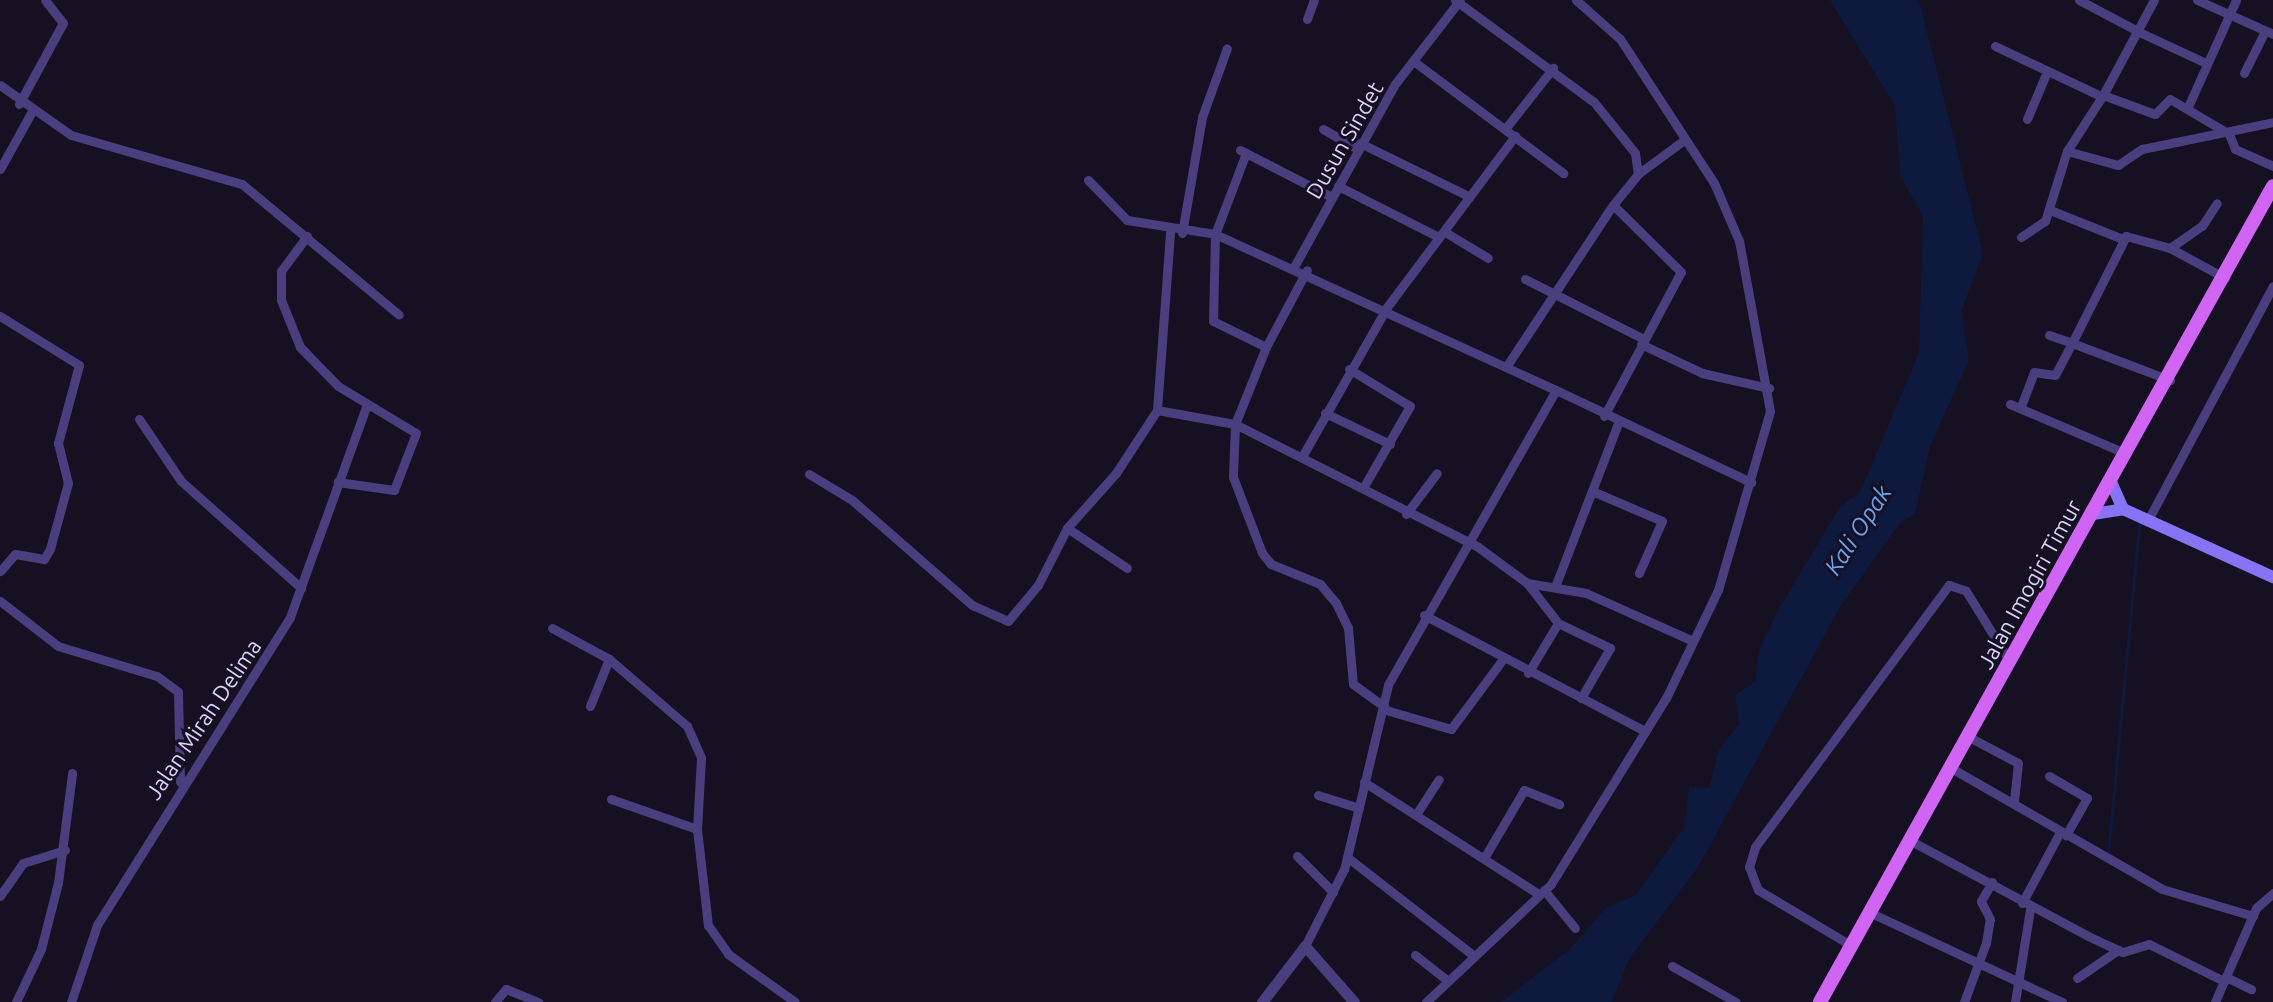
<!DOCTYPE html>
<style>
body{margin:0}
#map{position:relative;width:2273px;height:1002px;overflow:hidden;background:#161023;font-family:Ubuntu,sans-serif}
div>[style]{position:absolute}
.water>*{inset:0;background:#0e193e}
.stream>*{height:3px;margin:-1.5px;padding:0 1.5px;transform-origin:1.5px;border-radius:1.5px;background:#0e193e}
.minor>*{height:9px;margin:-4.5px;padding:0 4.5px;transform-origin:4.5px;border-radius:4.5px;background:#493f7e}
.tertiary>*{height:11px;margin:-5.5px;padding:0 5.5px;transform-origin:5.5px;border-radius:5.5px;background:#493f7e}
.secondary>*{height:12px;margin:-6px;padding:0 6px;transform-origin:6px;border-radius:6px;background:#8774f4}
.primary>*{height:14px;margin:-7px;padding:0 7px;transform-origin:7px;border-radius:7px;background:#d065f3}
span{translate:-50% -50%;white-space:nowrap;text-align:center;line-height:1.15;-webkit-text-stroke:6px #161023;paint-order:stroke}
.street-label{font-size:22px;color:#ded5fc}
.water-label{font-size:24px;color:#6ba3f4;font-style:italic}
</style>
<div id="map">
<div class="water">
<i style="clip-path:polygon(1830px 0,1917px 0,1922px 12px,1983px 254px,1961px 311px,1969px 360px,1930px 446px,1915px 514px,1900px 523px,1840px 607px,1698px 867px,1629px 959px,1612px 1002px,1501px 1002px,1569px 950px,1606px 908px,1636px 895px,1685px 826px,1689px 787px,1709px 788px,1719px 750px,1739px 724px,1735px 695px,1756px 681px,1759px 650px,1779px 609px,1840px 507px,1860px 492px,1919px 353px,1923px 216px,1900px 176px,1895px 106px)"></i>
</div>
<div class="stream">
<i style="left:2108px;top:854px;width:332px;rotate:-84.6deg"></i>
</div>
<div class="minor">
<i style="left:1455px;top:0;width:172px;rotate:36.3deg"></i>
<i style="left:1594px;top:102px;width:65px;rotate:51.2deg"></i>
<i style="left:1635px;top:153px;width:21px;rotate:82deg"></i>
<i style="left:2079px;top:0;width:62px;rotate:27.8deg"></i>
<i style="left:2197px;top:0;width:83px;rotate:24.1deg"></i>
<i style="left:1307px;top:19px;width:20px;rotate:-70deg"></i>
<i style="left:2137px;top:31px;width:76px;rotate:24.9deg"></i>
<i style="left:1995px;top:46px;width:119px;rotate:25.3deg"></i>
<i style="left:1416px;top:63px;width:184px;rotate:36.8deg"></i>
<i style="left:2244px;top:73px;width:47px;rotate:-63.4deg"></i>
<i style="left:0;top:85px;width:87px;rotate:35.2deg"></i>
<i style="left:71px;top:135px;width:178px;rotate:16deg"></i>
<i style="left:242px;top:184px;width:204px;rotate:39.8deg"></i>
<i style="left:2103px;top:95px;width:108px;rotate:-61.8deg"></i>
<i style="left:19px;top:104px;width:92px;rotate:-61.5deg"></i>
<i style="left:63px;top:23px;width:29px;rotate:-128deg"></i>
<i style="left:2187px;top:109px;width:120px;rotate:-65.8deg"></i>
<i style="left:2027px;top:119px;width:49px;rotate:-67.1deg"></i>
<i style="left:1323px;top:129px;width:39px;rotate:30deg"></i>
<i style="left:1505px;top:129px;width:78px;rotate:-51.8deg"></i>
<i style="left:1360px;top:143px;width:120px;rotate:26.1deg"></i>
<i style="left:1240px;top:150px;width:103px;rotate:27.1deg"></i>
<i style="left:2067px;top:151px;width:53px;rotate:15.4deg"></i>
<i style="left:2118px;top:165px;width:29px;rotate:-34deg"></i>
<i style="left:2142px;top:149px;width:134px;rotate:-11.6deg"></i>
<i style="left:1246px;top:153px;width:87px;rotate:110.9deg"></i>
<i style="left:1215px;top:234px;width:375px;rotate:24.6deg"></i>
<i style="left:1556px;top:390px;width:339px;rotate:119.7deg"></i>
<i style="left:1388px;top:685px;width:189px;rotate:103.4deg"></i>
<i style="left:1344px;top:869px;width:86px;rotate:116.9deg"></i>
<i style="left:0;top:169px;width:64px;rotate:-61deg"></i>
<i style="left:1088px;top:180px;width:56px;rotate:45.7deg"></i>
<i style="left:1127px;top:220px;width:89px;rotate:9deg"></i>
<i style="left:1215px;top:234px;width:87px;rotate:91.3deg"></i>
<i style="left:1213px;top:321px;width:59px;rotate:26.1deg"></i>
<i style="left:1266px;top:347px;width:83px;rotate:111.9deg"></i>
<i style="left:1235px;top:424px;width:272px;rotate:26.8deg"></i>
<i style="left:1478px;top:547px;width:61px;rotate:36.3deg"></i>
<i style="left:1527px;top:583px;width:60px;rotate:9.6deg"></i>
<i style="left:1586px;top:593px;width:117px;rotate:24.2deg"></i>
<i style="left:1338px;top:186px;width:109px;rotate:26.8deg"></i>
<i style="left:2050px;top:210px;width:79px;rotate:21.7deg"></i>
<i style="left:1445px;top:232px;width:50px;rotate:31.2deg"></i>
<i style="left:1182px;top:233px;width:118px;rotate:-80.2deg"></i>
<i style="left:1202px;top:117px;width:73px;rotate:-70.1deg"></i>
<i style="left:307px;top:236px;width:44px;rotate:126.6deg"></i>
<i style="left:281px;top:271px;width:29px;rotate:90deg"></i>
<i style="left:281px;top:300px;width:51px;rotate:68deg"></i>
<i style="left:300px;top:347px;width:54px;rotate:45.7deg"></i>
<i style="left:338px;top:386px;width:91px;rotate:31.1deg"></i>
<i style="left:416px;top:433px;width:61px;rotate:111.1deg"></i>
<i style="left:394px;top:490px;width:57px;rotate:-171.9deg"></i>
<i style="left:2021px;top:237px;width:29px;rotate:-34deg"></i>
<i style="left:2045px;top:221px;width:73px;rotate:-72.6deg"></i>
<i style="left:2067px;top:151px;width:67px;rotate:-57.3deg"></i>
<i style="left:2103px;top:95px;width:55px;rotate:20.1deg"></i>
<i style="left:2155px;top:114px;width:21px;rotate:-45deg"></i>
<i style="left:2170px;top:99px;width:69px;rotate:30.7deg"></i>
<i style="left:2229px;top:134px;width:16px;rotate:68deg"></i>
<i style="left:2235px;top:149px;width:42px;rotate:24.1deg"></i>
<i style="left:2170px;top:248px;width:39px;rotate:-35deg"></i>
<i style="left:2202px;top:226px;width:27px;rotate:-57deg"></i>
<i style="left:1295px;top:265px;width:207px;rotate:-61.1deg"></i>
<i style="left:1395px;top:84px;width:106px;rotate:-52.3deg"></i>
<i style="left:1525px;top:279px;width:133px;rotate:26.8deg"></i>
<i style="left:0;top:316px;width:93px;rotate:31.8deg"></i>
<i style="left:79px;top:365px;width:81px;rotate:105.1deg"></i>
<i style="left:58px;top:443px;width:41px;rotate:76deg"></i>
<i style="left:68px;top:483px;width:68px;rotate:105.3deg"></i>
<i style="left:50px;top:549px;width:12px;rotate:121deg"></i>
<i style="left:44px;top:559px;width:29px;rotate:-170deg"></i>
<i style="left:15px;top:554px;width:23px;rotate:131deg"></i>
<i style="left:2049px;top:335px;width:24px;rotate:19deg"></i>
<i style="left:2072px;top:343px;width:120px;rotate:-63.2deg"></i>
<i style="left:2126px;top:236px;width:46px;rotate:15.3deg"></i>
<i style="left:2170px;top:248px;width:63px;rotate:28.6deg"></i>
<i style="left:1641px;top:344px;width:68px;rotate:25.4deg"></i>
<i style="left:1702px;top:373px;width:69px;rotate:12.6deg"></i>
<i style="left:1266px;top:347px;width:87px;rotate:-62deg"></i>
<i style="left:1508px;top:364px;width:191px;rotate:-56.6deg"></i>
<i style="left:1613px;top:205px;width:40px;rotate:-51deg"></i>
<i style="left:1638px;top:174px;width:57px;rotate:-36.5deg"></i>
<i style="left:1349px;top:369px;width:71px;rotate:31.2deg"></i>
<i style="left:1410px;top:406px;width:95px;rotate:119.8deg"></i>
<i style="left:1556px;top:390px;width:216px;rotate:25.3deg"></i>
<i style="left:2010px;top:404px;width:127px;rotate:23.1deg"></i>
<i style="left:2021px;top:406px;width:36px;rotate:-69deg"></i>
<i style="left:2034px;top:372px;width:21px;rotate:8deg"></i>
<i style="left:2055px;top:375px;width:36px;rotate:-62deg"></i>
<i style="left:2072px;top:343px;width:105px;rotate:20.7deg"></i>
<i style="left:1157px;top:410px;width:79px;rotate:10.2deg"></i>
<i style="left:1235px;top:424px;width:53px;rotate:92.2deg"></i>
<i style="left:1233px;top:477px;width:81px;rotate:69.1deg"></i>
<i style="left:1262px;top:553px;width:14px;rotate:51deg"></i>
<i style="left:1271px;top:564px;width:53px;rotate:22.2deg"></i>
<i style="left:1320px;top:584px;width:25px;rotate:50deg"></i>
<i style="left:1336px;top:603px;width:28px;rotate:64deg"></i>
<i style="left:1348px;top:628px;width:56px;rotate:84.9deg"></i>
<i style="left:1353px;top:684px;width:39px;rotate:36deg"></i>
<i style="left:1325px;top:413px;width:72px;rotate:25.5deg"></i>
<i style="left:1604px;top:416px;width:163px;rotate:-61.9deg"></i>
<i style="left:1681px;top:272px;width:95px;rotate:-135.4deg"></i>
<i style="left:139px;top:419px;width:75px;rotate:55.9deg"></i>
<i style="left:181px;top:481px;width:161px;rotate:41.7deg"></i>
<i style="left:1303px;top:455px;width:170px;rotate:-60.4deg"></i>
<i style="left:1387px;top:307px;width:214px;rotate:-53.2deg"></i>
<i style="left:809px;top:474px;width:50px;rotate:31.2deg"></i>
<i style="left:852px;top:500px;width:159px;rotate:41.2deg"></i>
<i style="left:972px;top:605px;width:39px;rotate:24deg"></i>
<i style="left:1008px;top:621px;width:47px;rotate:-50.2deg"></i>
<i style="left:1038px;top:585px;width:64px;rotate:-63deg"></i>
<i style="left:1592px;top:491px;width:76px;rotate:23.2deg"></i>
<i style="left:1662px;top:521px;width:57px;rotate:113.9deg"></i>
<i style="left:1406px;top:514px;width:51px;rotate:-52.9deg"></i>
<i style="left:2148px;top:520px;width:265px;rotate:-61.9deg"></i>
<i style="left:1127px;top:568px;width:72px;rotate:-146.3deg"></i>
<i style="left:1067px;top:528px;width:74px;rotate:-48.3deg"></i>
<i style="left:1116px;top:473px;width:75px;rotate:-56.9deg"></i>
<i style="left:1157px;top:410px;width:178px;rotate:-85.8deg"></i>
<i style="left:1527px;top:583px;width:51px;rotate:52.2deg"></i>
<i style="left:1558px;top:623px;width:58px;rotate:25.7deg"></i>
<i style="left:1610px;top:648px;width:58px;rotate:120.1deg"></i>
<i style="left:1556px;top:584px;width:173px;rotate:-68.9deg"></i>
<i style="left:0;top:601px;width:73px;rotate:37.8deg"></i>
<i style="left:58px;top:646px;width:103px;rotate:16.9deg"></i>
<i style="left:157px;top:676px;width:26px;rotate:37deg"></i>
<i style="left:178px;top:692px;width:90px;rotate:88.7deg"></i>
<i style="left:1424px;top:615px;width:250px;rotate:27.7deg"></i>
<i style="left:552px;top:628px;width:65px;rotate:28.5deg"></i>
<i style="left:609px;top:659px;width:103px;rotate:40.7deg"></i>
<i style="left:687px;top:726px;width:35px;rotate:66deg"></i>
<i style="left:701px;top:758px;width:71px;rotate:93.2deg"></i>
<i style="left:697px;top:829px;width:97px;rotate:83.5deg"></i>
<i style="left:708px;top:925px;width:35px;rotate:55deg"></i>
<i style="left:728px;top:954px;width:82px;rotate:35.6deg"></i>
<i style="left:1528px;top:673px;width:58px;rotate:-59deg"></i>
<i style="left:590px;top:706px;width:51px;rotate:-68deg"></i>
<i style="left:1386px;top:710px;width:68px;rotate:16.3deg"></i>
<i style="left:1451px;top:729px;width:87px;rotate:-53.4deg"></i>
<i style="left:1969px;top:737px;width:55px;rotate:28deg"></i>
<i style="left:2018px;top:763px;width:38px;rotate:96deg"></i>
<i style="left:1951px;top:768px;width:243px;rotate:29.8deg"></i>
<i style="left:2162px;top:889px;width:95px;rotate:16.5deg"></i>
<i style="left:2049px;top:776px;width:44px;rotate:30.1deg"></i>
<i style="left:2087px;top:798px;width:43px;rotate:119.6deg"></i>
<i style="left:1364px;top:782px;width:206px;rotate:32.7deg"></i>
<i style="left:1318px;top:795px;width:43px;rotate:17.6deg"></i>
<i style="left:611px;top:799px;width:91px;rotate:19.2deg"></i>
<i style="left:1417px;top:813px;width:40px;rotate:-57.1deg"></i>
<i style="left:1911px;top:841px;width:201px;rotate:28.2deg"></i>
<i style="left:2088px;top:936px;width:38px;rotate:25deg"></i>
<i style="left:2123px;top:952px;width:27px;rotate:-17deg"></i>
<i style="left:2149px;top:944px;width:84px;rotate:26.3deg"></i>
<i style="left:2224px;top:981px;width:80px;rotate:-66.3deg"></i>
<i style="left:2256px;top:908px;width:23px;rotate:-41deg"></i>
<i style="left:1297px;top:856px;width:51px;rotate:45deg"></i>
<i style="left:1347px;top:857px;width:161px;rotate:37.9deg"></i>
<i style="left:1484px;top:858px;width:79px;rotate:-59.5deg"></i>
<i style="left:1524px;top:790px;width:38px;rotate:22deg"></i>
<i style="left:1544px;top:890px;width:49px;rotate:50.8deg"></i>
<i style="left:0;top:896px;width:40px;rotate:-55.1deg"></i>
<i style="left:23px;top:863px;width:44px;rotate:-17.2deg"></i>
<i style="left:2022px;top:903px;width:81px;rotate:-61.8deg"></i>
<i style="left:1871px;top:913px;width:211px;rotate:25deg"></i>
<i style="left:1852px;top:946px;width:109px;rotate:-149.2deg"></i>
<i style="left:1758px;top:890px;width:25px;rotate:-111deg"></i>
<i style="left:1749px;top:867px;width:21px;rotate:-73deg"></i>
<i style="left:1755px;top:847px;width:326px;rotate:-53.5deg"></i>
<i style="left:1949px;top:585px;width:18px;rotate:19deg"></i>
<i style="left:1966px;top:591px;width:84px;rotate:58.2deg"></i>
<i style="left:1415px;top:955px;width:42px;rotate:38.2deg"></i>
<i style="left:1672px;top:966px;width:73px;rotate:29.4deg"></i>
<i style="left:2226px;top:977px;width:28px;rotate:26deg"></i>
<i style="left:2077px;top:978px;width:50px;rotate:-34.3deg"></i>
<i style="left:16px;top:1002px;width:59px;rotate:-64.7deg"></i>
<i style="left:41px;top:949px;width:68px;rotate:-75.6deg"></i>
<i style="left:58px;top:883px;width:111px;rotate:-82.7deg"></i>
<i style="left:71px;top:1002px;width:81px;rotate:-71.3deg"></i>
<i style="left:97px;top:925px;width:363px;rotate:-57.9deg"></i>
<i style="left:290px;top:617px;width:226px;rotate:-70.1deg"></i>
<i style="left:495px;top:1002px;width:17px;rotate:-50deg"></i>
<i style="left:506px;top:989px;width:35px;rotate:22deg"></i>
<i style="left:1426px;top:1002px;width:172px;rotate:-43.3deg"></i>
<i style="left:1551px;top:884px;width:219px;rotate:-58.3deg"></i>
<i style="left:1666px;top:698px;width:120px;rotate:-64.3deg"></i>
<i style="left:1718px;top:590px;width:186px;rotate:-73.8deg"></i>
<i style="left:1770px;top:411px;width:173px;rotate:-100.3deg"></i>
<i style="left:1739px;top:241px;width:63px;rotate:-113.3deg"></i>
<i style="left:1714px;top:183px;width:172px;rotate:-123.1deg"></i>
<i style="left:1620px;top:39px;width:59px;rotate:-138.4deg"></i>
<i style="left:1964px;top:1002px;width:63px;rotate:-69.6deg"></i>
<i style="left:1986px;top:943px;width:24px;rotate:-81deg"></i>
<i style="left:1990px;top:919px;width:20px;rotate:-117deg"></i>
<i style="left:1981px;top:901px;width:22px;rotate:-60deg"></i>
<i style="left:2015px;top:1002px;width:94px;rotate:-80.8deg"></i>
<i style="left:2215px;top:1002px;width:23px;rotate:-67deg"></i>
</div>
<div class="tertiary">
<i style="left:1262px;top:1002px;width:71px;rotate:-52.5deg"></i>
<i style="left:1305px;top:946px;width:74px;rotate:48.8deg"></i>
</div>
<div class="secondary">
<i style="left:2111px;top:482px;width:30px;rotate:66deg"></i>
<i style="left:2093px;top:514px;width:30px;rotate:-9deg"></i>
<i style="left:2123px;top:509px;width:165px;rotate:24.4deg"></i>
</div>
<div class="primary">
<i style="left:1820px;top:1002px;width:933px;rotate:-60.96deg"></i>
</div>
<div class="street-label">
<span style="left:1344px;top:140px;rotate:-60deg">Dusun Sindet</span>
<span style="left:2029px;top:584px;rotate:-61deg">Jalan Imogiri Timur</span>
<span style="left:203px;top:719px;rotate:-56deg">Jalan Mirah Delima</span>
</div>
<div class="water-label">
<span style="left:1858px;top:530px;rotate:-57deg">Kali Opak</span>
</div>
</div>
